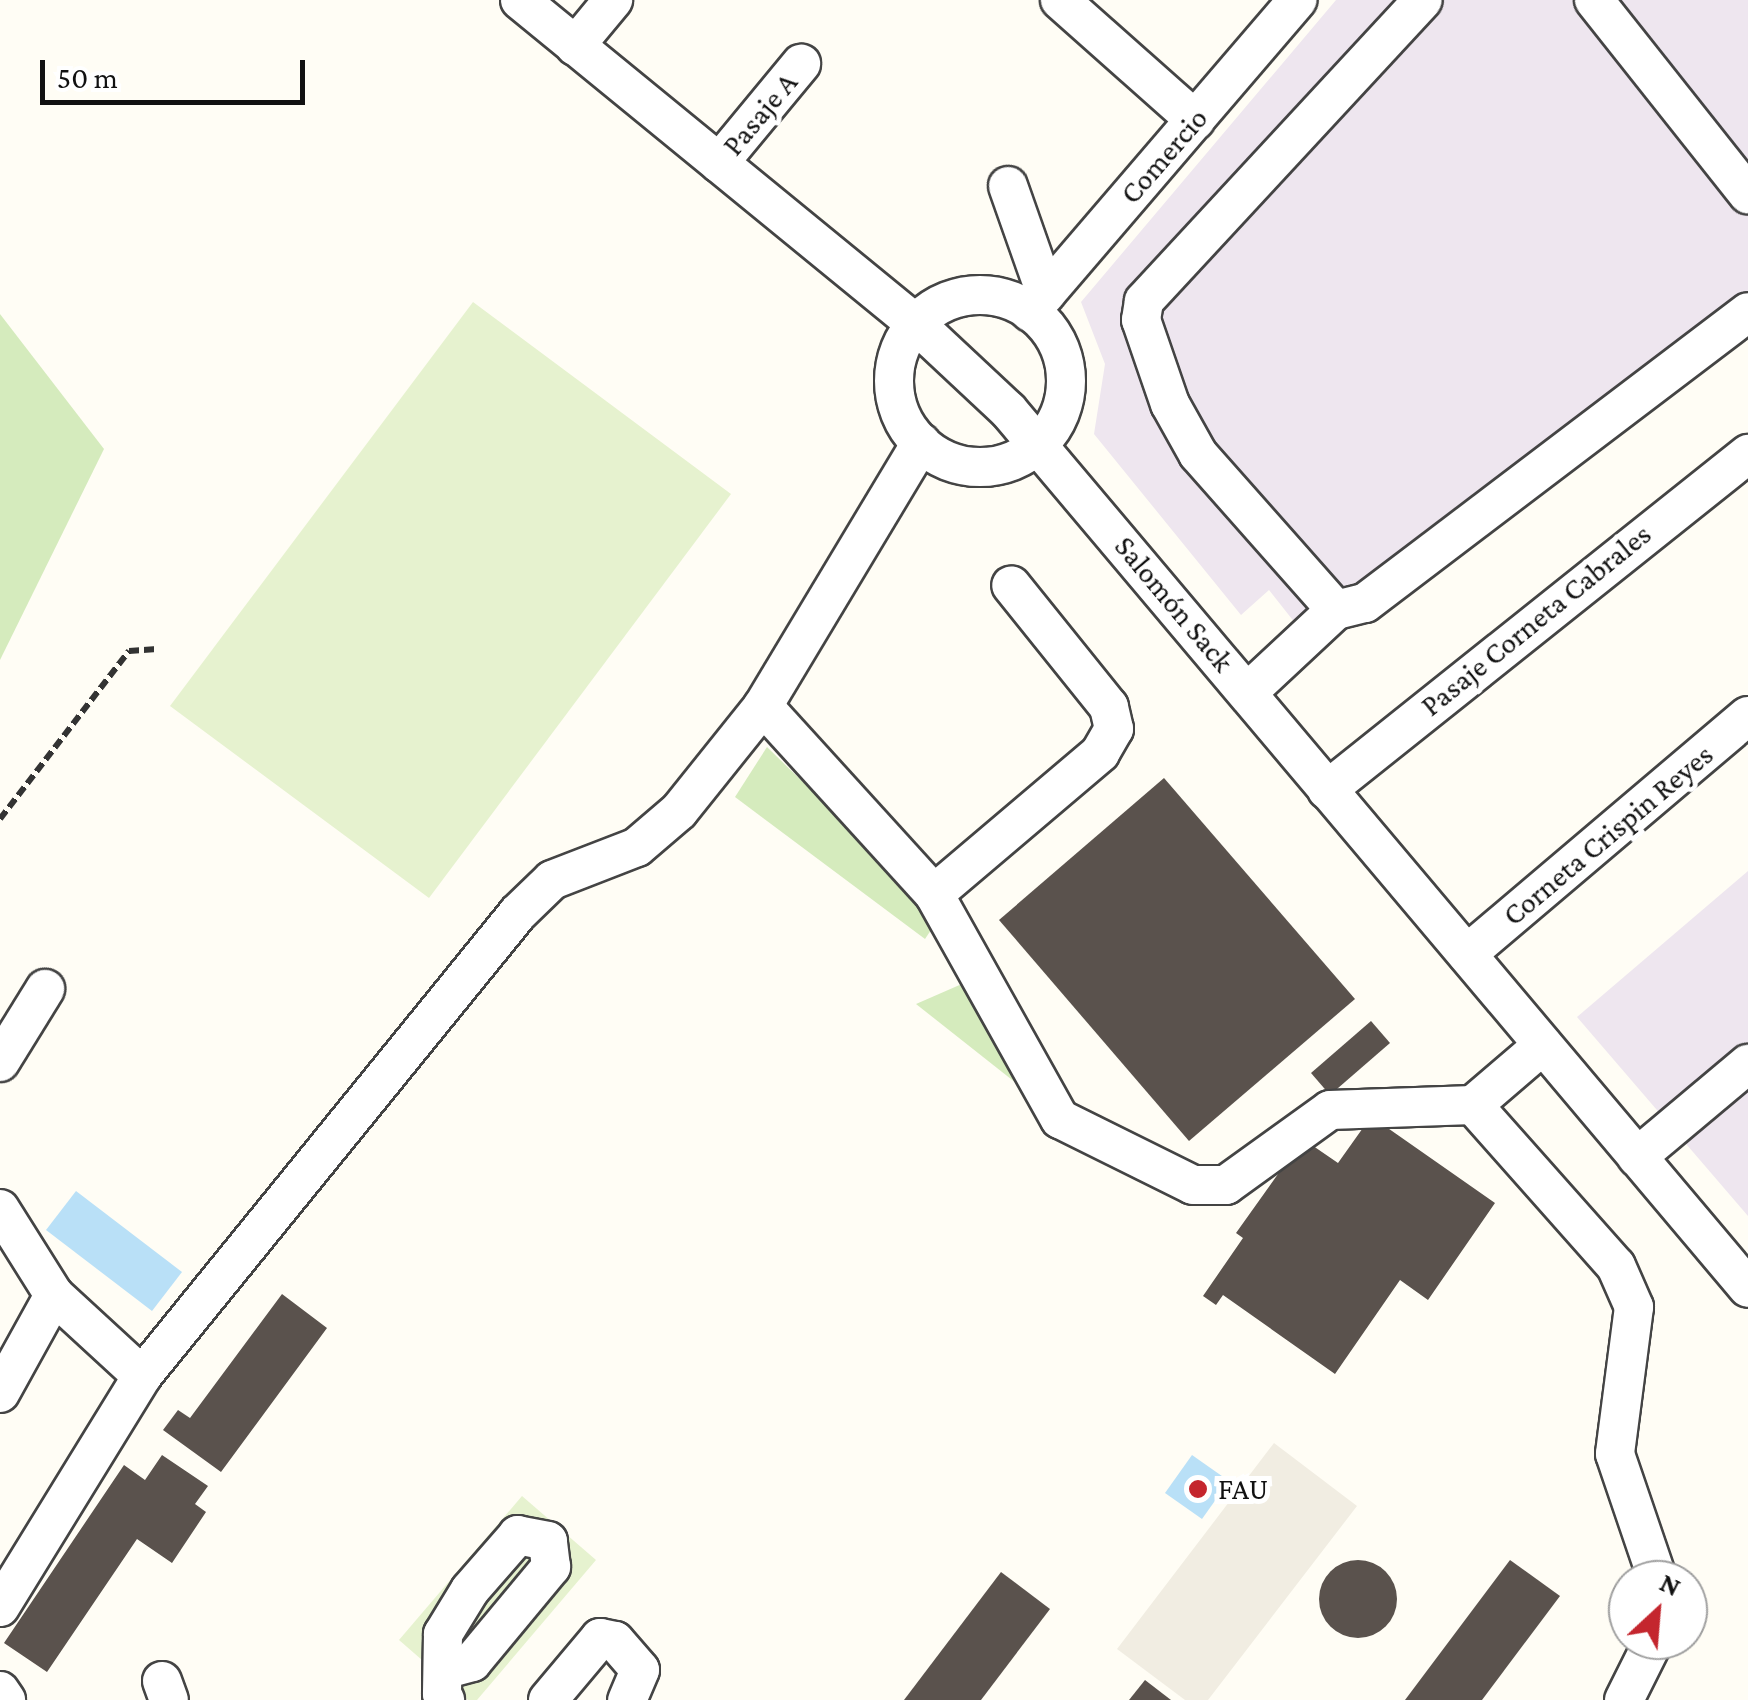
<!DOCTYPE html>
<meta charset="utf-8">
<style>
body{margin:0}
#map{position:relative;width:1748px;height:1700px;overflow:hidden;background:#fffdf5;font-family:"Crimson Pro",serif}
div>[style]{position:absolute}
.industrial>*{inset:0;background:#eee6ef}
.green>*{inset:0;background:#d5ebbd}
.pitch>*{inset:0;background:#e6f2cf}
.plaza>*{inset:0;background:#f1ede2}
.water>*{inset:0;background:#b9e0f7}
.building>*{inset:0;background:#5a524d}
.round{border-radius:50%}
.path>*{height:6px;margin-top:-3px;transform-origin:0;background:repeating-linear-gradient(90deg,#333 0 10px,transparent 0 15px)}
.roads{filter:drop-shadow(2px 0 #444) drop-shadow(-2px 0 #444) drop-shadow(0 2px #444) drop-shadow(0 -2px #444)}
.minor>*{height:38px;margin:-19px;padding:0 19px;transform-origin:19px;border-radius:19px;background:#fff}
.minor>.ring{margin:-19px;padding:0;box-sizing:content-box;background:none;border:38px solid #fff;border-radius:50%}
.dots>*{width:28px;height:28px;translate:-50% -50%;box-sizing:border-box;border:5px solid #fff;border-radius:50%}
span{translate:-50% -50%;white-space:nowrap;text-align:center;line-height:1.15;-webkit-text-stroke:10px #fff;paint-order:stroke}
.street-label{font-size:30px;color:#111}
.poi-label{font-size:30px;color:#111}
.left{translate:0 -50%;text-align:left}
.north{position:absolute;left:1608px;top:1560px;width:100px;height:100px;box-sizing:border-box;background:#fff;border:2px solid #a0a0a0;border-radius:50%;rotate:26deg;font-size:28px;font-weight:700;line-height:40px;text-align:center;color:#111}
.north::after{content:'';display:block;margin:auto;width:35px;height:45px;background:#c4262e;clip-path:polygon(50% 0,100% 100%,50% 72%,0 100%)}
.scale{position:absolute;left:40px;top:60px;width:265px;height:45px;box-sizing:border-box;border:5px solid #111;border-top:0;padding-left:12px;font-size:30px;line-height:35px;white-space:nowrap;color:#111;-webkit-text-stroke:8px #fff;paint-order:stroke}
</style>
<div id="map">
<div class="industrial">
<i style="clip-path:polygon(1336px 0,1748px 0,1748px 307px,1318px 652px,1269px 590px,1241px 615px,1094px 434px,1105px 364px,1081px 302px)"></i>
<i style="clip-path:polygon(1748px 871px,1748px 1216px,1577px 1017px)"></i>
</div>
<div class="green">
<i style="clip-path:polygon(0 314px,104px 449px,0 660px)"></i>
<i style="clip-path:polygon(767px 747px,896px 873px,933px 927px,925px 939px,735px 797px)"></i>
<i style="clip-path:polygon(971px 980px,1024px 1083px,1016px 1083px,916px 1004px)"></i>
</div>
<div class="pitch">
<i style="clip-path:polygon(473px 302px,731px 494px,429px 898px,170px 706px)"></i>
<i style="clip-path:polygon(522px 1496px,596px 1560px,477px 1700px,468px 1700px,399px 1640px)"></i>
</div>
<div class="plaza">
<i style="clip-path:polygon(1274px 1443px,1357px 1506px,1208px 1700px,1185px 1700px,1117px 1649px)"></i>
</div>
<div class="water">
<i style="clip-path:polygon(76px 1191px,182px 1272px,152px 1311px,46px 1230px)"></i>
<i style="clip-path:polygon(1192px 1455px,1229px 1481px,1202px 1519px,1165px 1493px)"></i>
</div>
<div class="building">
<i style="clip-path:polygon(1164px 778px,1355px 999px,1189px 1141px,999px 920px)"></i>
<i style="clip-path:polygon(1371px 1021px,1390px 1043px,1330px 1095px,1311px 1073px)"></i>
<i style="clip-path:polygon(1382px 1124px,1495px 1203px,1428px 1300px,1400px 1280px,1335px 1374px,1223px 1295px,1216px 1305px,1203px 1296px,1243px 1238px,1236px 1233px,1303px 1139px,1338px 1163px,1365px 1125px)"></i>
<i style="clip-path:polygon(282px 1294px,327px 1328px,221px 1472px,163px 1430px,178px 1410px,190px 1418px)"></i>
<i style="clip-path:polygon(162px 1455px,208px 1486px,195px 1504px,206px 1512px,172px 1563px,137px 1539px,47px 1672px,4px 1643px,124px 1465px,145px 1480px)"></i>
<i class="round" style="left:1319px;top:1560px;width:78px;height:78px"></i>
<i style="clip-path:polygon(1510px 1560px,1560px 1596px,1482px 1700px,1405px 1700px)"></i>
<i style="clip-path:polygon(1001px 1572px,1050px 1609px,981px 1700px,904px 1700px)"></i>
<i style="clip-path:polygon(1145px 1680px,1171px 1700px,1129px 1700px)"></i>
</div>
<div class="path">
<i style="left:0;top:819px;width:212px;rotate:-52.5deg"></i>
<i style="left:129px;top:651px;width:28px;rotate:-4deg"></i>
</div>
<div class="roads">
<div class="minor">
<i style="left:520px;top:0;width:512px;rotate:39.29deg"></i>
<i style="left:916px;top:324px;width:126px;rotate:43.1deg"></i>
<i style="left:1008px;top:410px;width:1148px;rotate:49.87deg"></i>
<i style="left:1060px;top:0;width:181px;rotate:41.6deg"></i>
<i style="left:1594px;top:0;width:248px;rotate:51.6deg"></i>
<i style="left:575px;top:46px;width:60px;rotate:-50.4deg"></i>
<i style="left:719px;top:163px;width:129px;rotate:-50.4deg"></i>
<i style="left:1008px;top:186px;width:114px;rotate:70.6deg"></i>
<i class="ring" style="left:894px;top:295px;width:134px;height:134px"></i>
<i style="left:1030px;top:312px;width:411px;rotate:-49.4deg"></i>
<i style="left:1336px;top:610px;width:30px;rotate:-14deg"></i>
<i style="left:1365px;top:603px;width:481px;rotate:-37.2deg"></i>
<i style="left:1249px;top:691px;width:119px;rotate:-43deg"></i>
<i style="left:1336px;top:610px;width:208px;rotate:-131.5deg"></i>
<i style="left:1198px;top:454px;width:57px;rotate:-119.2deg"></i>
<i style="left:1170px;top:404px;width:89px;rotate:-109deg"></i>
<i style="left:1141px;top:320px;width:19px;rotate:-81deg"></i>
<i style="left:1144px;top:301px;width:410px;rotate:-47.2deg"></i>
<i style="left:763px;top:706px;width:254px;rotate:47.7deg"></i>
<i style="left:934px;top:894px;width:258px;rotate:60.8deg"></i>
<i style="left:1060px;top:1119px;width:148px;rotate:26.4deg"></i>
<i style="left:1193px;top:1185px;width:33px"></i>
<i style="left:1226px;top:1185px;width:128px;rotate:-35.8deg"></i>
<i style="left:1330px;top:1110px;width:143px;rotate:-2deg"></i>
<i style="left:1473px;top:1105px;width:92px;rotate:-40.6deg"></i>
<i style="left:1327px;top:790px;width:539px;rotate:-38.59deg"></i>
<i style="left:934px;top:894px;width:218px;rotate:-40.3deg"></i>
<i style="left:1100px;top:753px;width:28px;rotate:-60deg"></i>
<i style="left:1114px;top:729px;width:23px;rotate:-103deg"></i>
<i style="left:1109px;top:707px;width:156px;rotate:-128.8deg"></i>
<i style="left:1467px;top:954px;width:368px;rotate:-40.3deg"></i>
<i style="left:0;top:1062px;width:86px;rotate:-58.3deg"></i>
<i style="left:1473px;top:1105px;width:215px;rotate:48.4deg"></i>
<i style="left:1616px;top:1266px;width:45px;rotate:66.3deg"></i>
<i style="left:1634px;top:1307px;width:148px;rotate:97.4deg"></i>
<i style="left:1615px;top:1454px;width:133px;rotate:71.2deg"></i>
<i style="left:1637px;top:1157px;width:145px;rotate:-40deg"></i>
<i style="left:0;top:1209px;width:102px;rotate:57.9deg"></i>
<i style="left:54px;top:1295px;width:120px;rotate:42.6deg"></i>
<i style="left:0;top:1393px;width:112px;rotate:-61.1deg"></i>
<i style="left:0;top:1607px;width:271px;rotate:-58.4deg"></i>
<i style="left:142px;top:1376px;width:596px;rotate:-50.92deg"></i>
<i style="left:518px;top:913px;width:47px;rotate:-44.1deg"></i>
<i style="left:552px;top:880px;width:91px;rotate:-21.2deg"></i>
<i style="left:637px;top:847px;width:55px;rotate:-40.6deg"></i>
<i style="left:679px;top:811px;width:134px;rotate:-51.3deg"></i>
<i style="left:763px;top:706px;width:307px;rotate:-59deg"></i>
<i style="left:443px;top:1670px;width:30px;rotate:-15deg"></i>
<i style="left:472px;top:1662px;width:124px;rotate:-50.3deg"></i>
<i style="left:551px;top:1567px;width:26px;rotate:-97deg"></i>
<i style="left:548px;top:1541px;width:31px;rotate:-169deg"></i>
<i style="left:518px;top:1535px;width:73px;rotate:131.1deg"></i>
<i style="left:470px;top:1590px;width:52px;rotate:121.5deg"></i>
<i style="left:443px;top:1634px;width:60px;rotate:91deg"></i>
<i style="left:442px;top:1694px;width:7px;rotate:63deg"></i>
<i style="left:162px;top:1681px;width:20px;rotate:70deg"></i>
<i style="left:0;top:1691px;width:11px;rotate:56deg"></i>
<i style="left:548px;top:1700px;width:81px;rotate:-50deg"></i>
<i style="left:600px;top:1638px;width:15px;rotate:11deg"></i>
<i style="left:615px;top:1641px;width:38px;rotate:49deg"></i>
<i style="left:640px;top:1670px;width:33px;rotate:113deg"></i>
<i style="left:1624px;top:1700px;width:67px;rotate:-63.4deg"></i>
</div>
</div>
<div class="dots">
<i style="left:1198px;top:1489px;background:#c4262e"></i>
</div>
<div class="street-label">
<span style="left:760px;top:114px;rotate:-50deg">Pasaje A</span>
<span style="left:1164px;top:156px;rotate:-49deg">Comercio</span>
<span style="left:1174px;top:604px;rotate:50deg">Salomón Sack</span>
<span style="left:1536px;top:620px;rotate:-39deg">Pasaje Corneta Cabrales</span>
<span style="left:1608px;top:835px;rotate:-40deg">Corneta Crispin Reyes</span>
</div>
<div class="poi-label">
<span class="left" style="left:1218px;top:1489px">FAU</span>
</div>
<div class="north">N</div>
<div class="scale">50 m</div>
</div>
